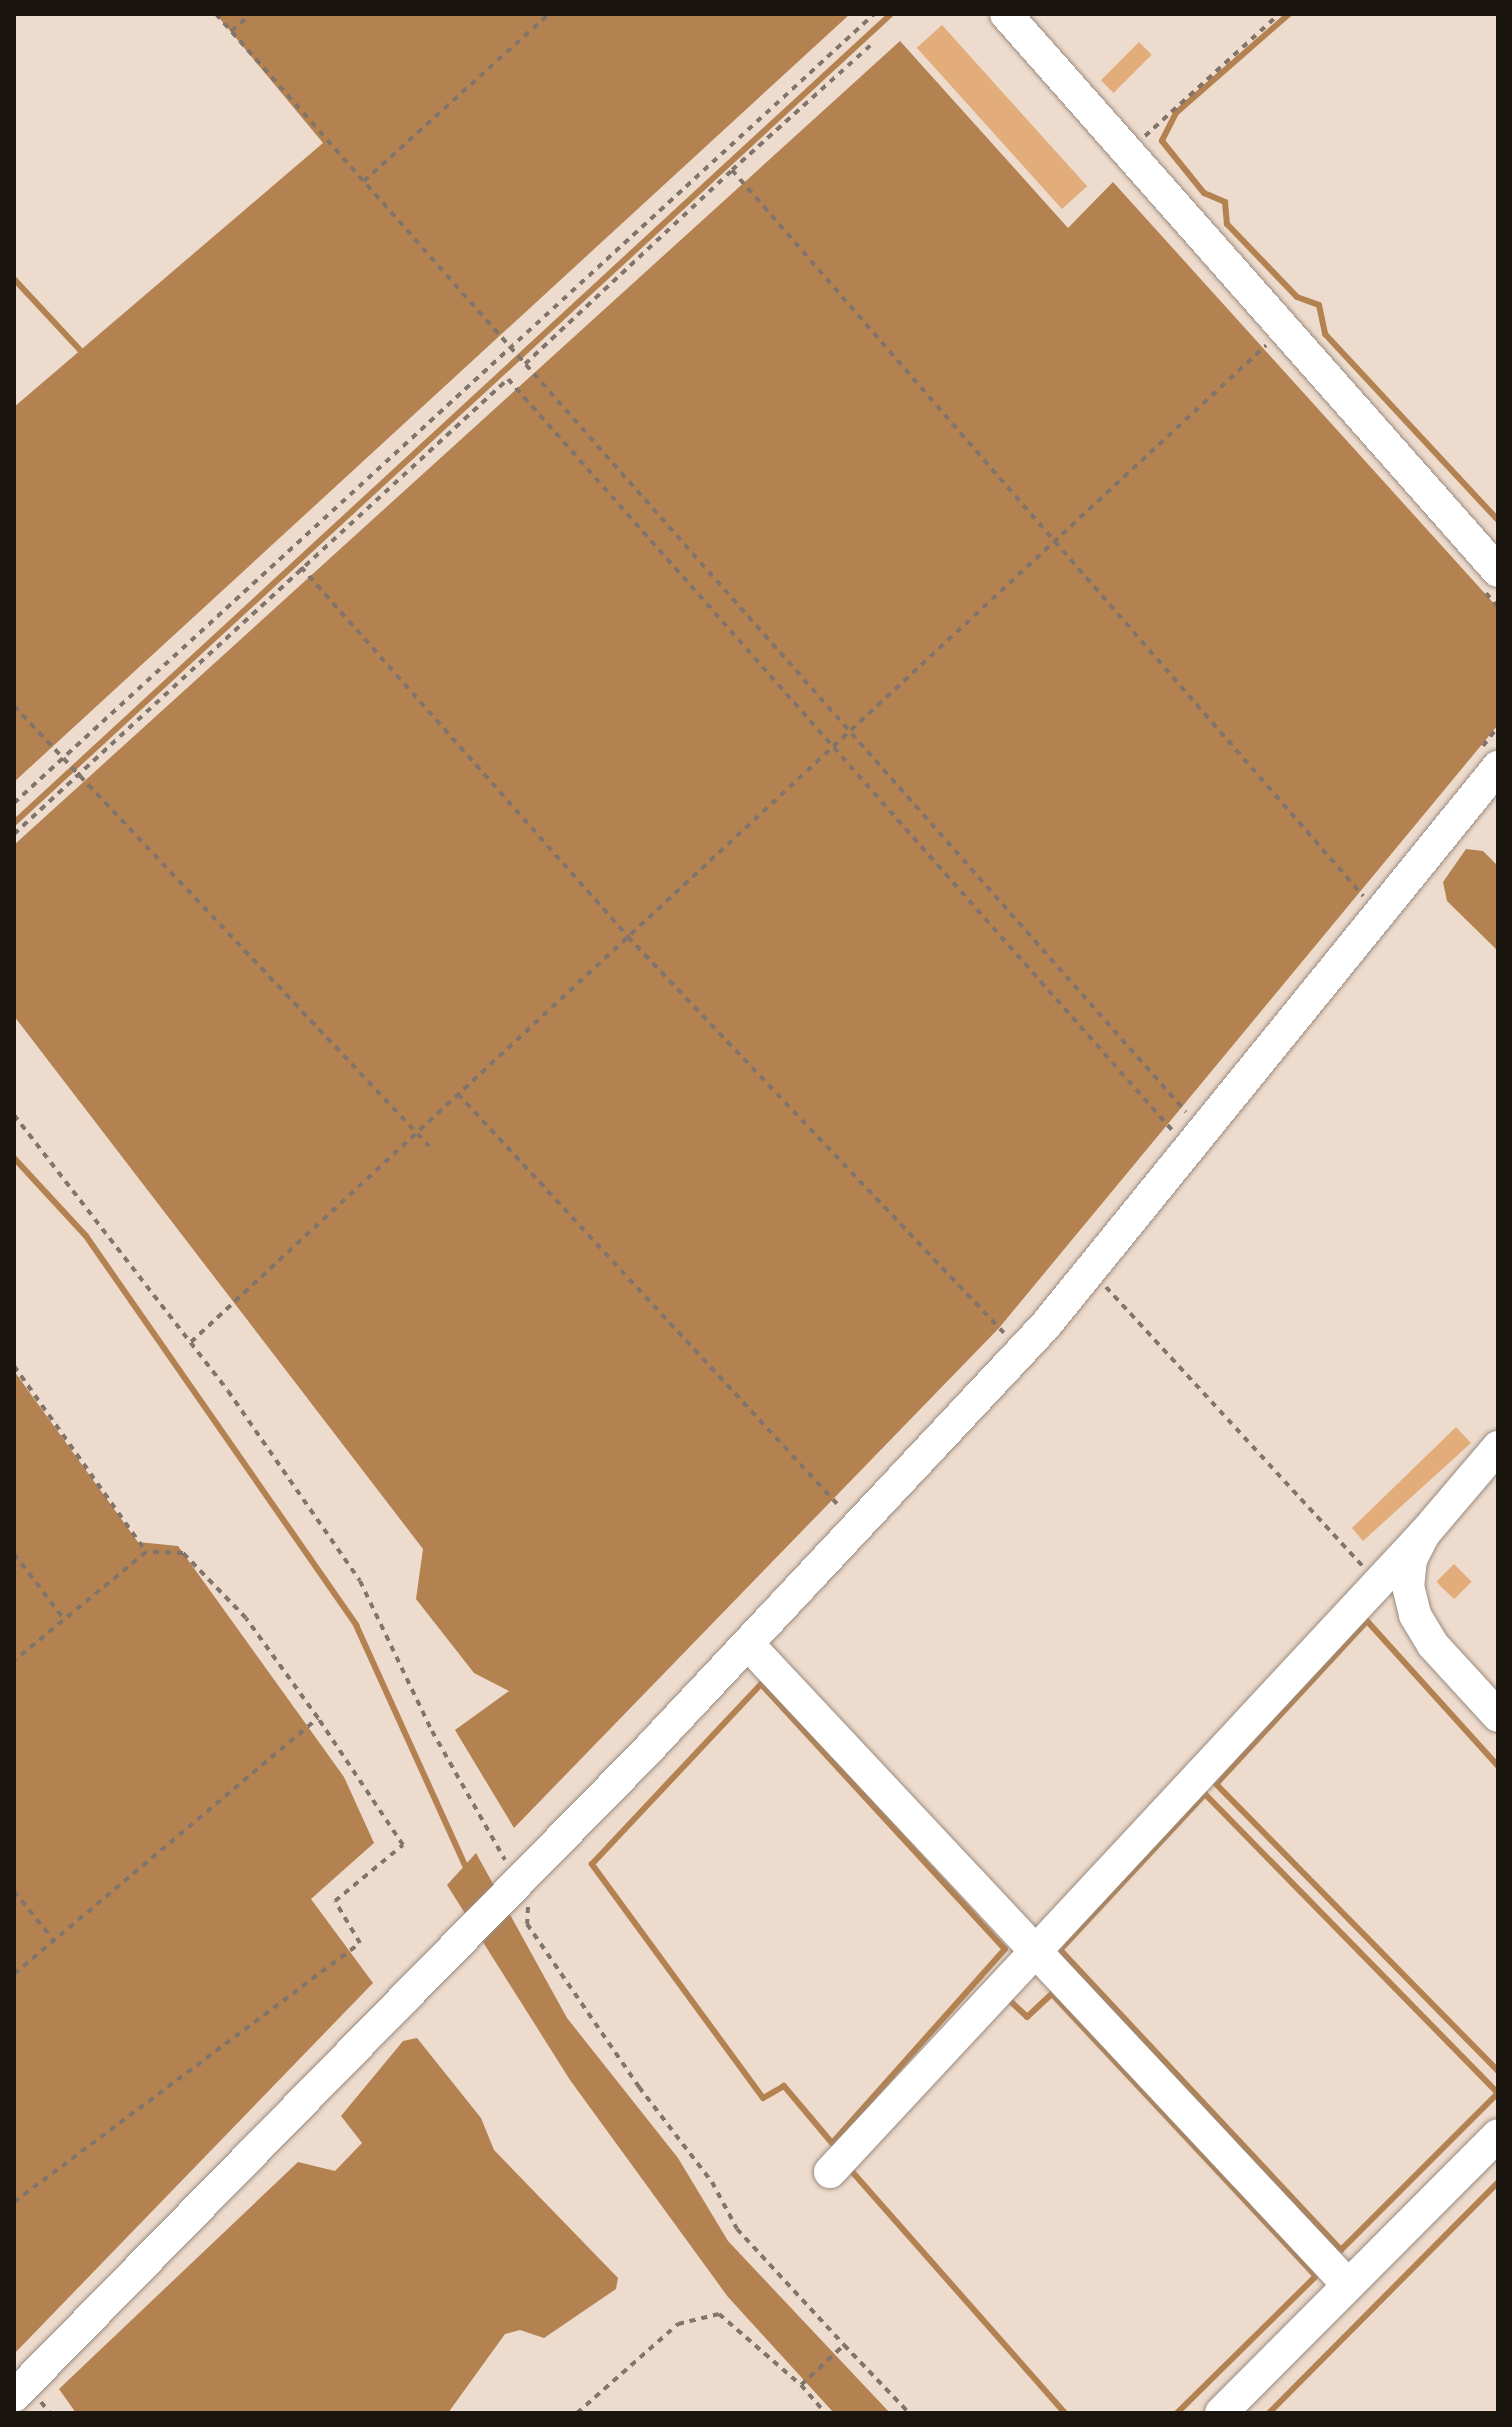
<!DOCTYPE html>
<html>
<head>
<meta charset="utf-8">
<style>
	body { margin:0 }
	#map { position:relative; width:1512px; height:2427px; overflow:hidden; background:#eddcce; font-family:"Exo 2",sans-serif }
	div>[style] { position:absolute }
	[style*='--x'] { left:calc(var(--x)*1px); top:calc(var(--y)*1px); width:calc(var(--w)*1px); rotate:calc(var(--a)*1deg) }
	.water>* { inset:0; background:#b48150 }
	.stream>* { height:6px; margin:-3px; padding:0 3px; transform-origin:3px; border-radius:3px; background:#b48150 }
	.building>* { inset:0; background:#e3ad7b; transform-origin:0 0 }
	.path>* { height:4px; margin-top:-2px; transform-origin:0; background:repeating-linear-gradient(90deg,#80746b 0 6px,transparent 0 12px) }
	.roads { filter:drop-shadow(0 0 2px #9b8b7e) drop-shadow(0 0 2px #9b8b7e) }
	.secondary>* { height:32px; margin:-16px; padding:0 16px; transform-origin:16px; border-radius:16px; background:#fff }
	span { translate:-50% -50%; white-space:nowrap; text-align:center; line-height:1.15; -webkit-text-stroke:8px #fff; paint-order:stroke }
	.frame { position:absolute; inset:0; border:16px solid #1a140f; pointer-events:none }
</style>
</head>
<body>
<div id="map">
	<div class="water">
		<i style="clip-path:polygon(216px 14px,850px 14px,14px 782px,14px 407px,323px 143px)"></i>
		<i style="clip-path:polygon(900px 41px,1068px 228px,1113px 182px,1498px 608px,1498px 725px,999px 1328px,514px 1828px,455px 1730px,509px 1691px,474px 1673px,416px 1599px,423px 1549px,14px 1016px,14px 845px)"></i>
		<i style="clip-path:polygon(1466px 849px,1483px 851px,1498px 866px,1498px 951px,1447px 901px,1443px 882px)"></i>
		<i style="clip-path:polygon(14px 1371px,138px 1542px,178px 1546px,344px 1777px,374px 1843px,311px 1899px,373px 1983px,14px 2354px)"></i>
		<i style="clip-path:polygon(476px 1853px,567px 2018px,678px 2158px,728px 2241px,890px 2413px,834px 2413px,728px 2297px,570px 2080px,447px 1885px)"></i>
		<i style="clip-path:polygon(417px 2038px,481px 2118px,494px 2150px,618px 2278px,616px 2289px,544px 2338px,520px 2330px,505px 2334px,448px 2413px,76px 2413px,59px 2389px,298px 2162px,335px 2171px,362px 2143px,341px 2116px,403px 2041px)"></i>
	</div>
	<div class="stream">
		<i style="--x:1289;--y:14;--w:150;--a:138.8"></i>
		<i style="--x:1176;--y:113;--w:31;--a:117"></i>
		<i style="--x:1162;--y:141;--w:67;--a:51.1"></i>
		<i style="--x:1204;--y:193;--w:23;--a:23"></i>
		<i style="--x:1225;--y:202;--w:22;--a:85"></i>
		<i style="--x:1227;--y:224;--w:101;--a:46.2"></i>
		<i style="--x:1297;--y:297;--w:23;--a:20"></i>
		<i style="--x:1319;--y:305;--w:30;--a:78"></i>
		<i style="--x:1325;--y:334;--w:254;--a:47.1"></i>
		<i style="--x:14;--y:279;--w:97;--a:47.1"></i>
		<i style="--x:14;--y:823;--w:1193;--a:-42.69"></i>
		<i style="--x:14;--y:1158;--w:106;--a:47.3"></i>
		<i style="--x:86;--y:1236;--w:474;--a:55.2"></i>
		<i style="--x:356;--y:1625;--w:269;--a:65.6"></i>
		<i style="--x:761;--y:1684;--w:360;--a:47.4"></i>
		<i style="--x:1005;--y:1949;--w:260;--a:131.7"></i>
		<i style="--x:832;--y:2143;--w:75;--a:-130.1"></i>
		<i style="--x:784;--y:2086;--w:24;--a:150"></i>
		<i style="--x:763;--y:2098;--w:290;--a:-126.2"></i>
		<i style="--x:592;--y:1864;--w:247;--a:-46.8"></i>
		<i style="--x:1498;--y:1766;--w:195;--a:-132.1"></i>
		<i style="--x:1367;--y:1621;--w:222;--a:132.8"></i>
		<i style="--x:1216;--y:1784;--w:402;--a:45.5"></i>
		<i style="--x:1205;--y:1794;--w:419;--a:45.6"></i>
		<i style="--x:1498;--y:2093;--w:222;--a:135"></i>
		<i style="--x:1341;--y:2250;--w:411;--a:-133.1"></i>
		<i style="--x:1060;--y:1950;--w:213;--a:-47.1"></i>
		<i style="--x:1008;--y:1999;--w:26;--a:43"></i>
		<i style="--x:1027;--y:2017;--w:34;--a:-43"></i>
		<i style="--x:1052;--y:1994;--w:386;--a:46.9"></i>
		<i style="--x:1316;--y:2276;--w:195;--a:135.4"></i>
		<i style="--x:848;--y:2167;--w:328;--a:48.6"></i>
		<i style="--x:1269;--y:2413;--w:325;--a:-45.2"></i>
	</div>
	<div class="building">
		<i style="left:942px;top:25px;width:217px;height:34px;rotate:48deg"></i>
		<i style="left:1139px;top:42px;width:18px;height:54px;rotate:45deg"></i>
		<i style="clip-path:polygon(1456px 1427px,1471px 1443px,1363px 1541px,1352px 1528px)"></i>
		<i style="left:1454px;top:1564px;width:25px;height:25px;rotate:45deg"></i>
	</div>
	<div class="path">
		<i style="--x:216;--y:14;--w:1465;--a:48.54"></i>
		<i style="--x:231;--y:31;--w:26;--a:-40"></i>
		<i style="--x:1145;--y:136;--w:181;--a:-42.3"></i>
		<i style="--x:732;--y:170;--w:190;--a:-42"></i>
		<i style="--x:364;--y:181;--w:249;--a:-42.1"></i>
		<i style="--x:525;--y:364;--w:284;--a:-43.1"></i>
		<i style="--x:732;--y:170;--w:962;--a:49"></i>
		<i style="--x:301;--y:567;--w:494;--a:48.5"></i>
		<i style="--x:628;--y:937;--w:547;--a:46.48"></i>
		<i style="--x:1486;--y:593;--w:18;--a:49"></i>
		<i style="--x:14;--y:706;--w:605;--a:46.67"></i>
		<i style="--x:1483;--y:746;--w:24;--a:-52"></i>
		<i style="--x:14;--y:803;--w:1167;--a:-42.53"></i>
		<i style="--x:14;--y:834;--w:672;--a:-42.65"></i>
		<i style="--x:508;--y:379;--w:1002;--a:48.52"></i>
		<i style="--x:458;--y:1094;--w:563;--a:47.23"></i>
		<i style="--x:14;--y:1115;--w:349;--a:52.2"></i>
		<i style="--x:228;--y:1391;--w:231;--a:55.2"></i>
		<i style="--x:360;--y:1581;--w:166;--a:64.4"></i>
		<i style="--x:432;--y:1731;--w:148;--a:60.5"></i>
		<i style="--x:1106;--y:1287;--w:379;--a:47.4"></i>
		<i style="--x:191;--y:1342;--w:1466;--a:-42.84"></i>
		<i style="--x:14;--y:1366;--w:228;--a:54.6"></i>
		<i style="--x:146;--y:1552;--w:171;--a:140.5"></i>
		<i style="--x:14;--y:1554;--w:82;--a:52.4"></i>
		<i style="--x:14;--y:1891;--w:64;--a:51.3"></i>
		<i style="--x:528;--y:1907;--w:17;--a:93"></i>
		<i style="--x:527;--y:1924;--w:198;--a:55.5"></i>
		<i style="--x:639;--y:2087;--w:120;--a:52.5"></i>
		<i style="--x:712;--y:2182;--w:53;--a:62"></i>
		<i style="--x:737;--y:2229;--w:158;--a:47.3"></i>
		<i style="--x:14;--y:1974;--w:397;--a:-40.1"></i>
		<i style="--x:318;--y:1718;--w:123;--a:-125.8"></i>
		<i style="--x:246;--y:1618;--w:91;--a:-134.1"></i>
		<i style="--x:183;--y:1553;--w:37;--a:-178"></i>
		<i style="--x:14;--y:2202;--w:432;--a:-36.8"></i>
		<i style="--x:360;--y:1943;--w:49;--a:-120.8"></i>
		<i style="--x:335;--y:1901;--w:88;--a:-39.5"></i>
		<i style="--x:403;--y:1845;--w:153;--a:-123.8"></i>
		<i style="--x:801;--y:2385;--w:59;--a:-42.9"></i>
		<i style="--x:844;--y:2345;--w:94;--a:46.3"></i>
		<i style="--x:41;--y:2402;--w:14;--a:51"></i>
		<i style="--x:577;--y:2413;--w:135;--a:-41.4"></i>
		<i style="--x:678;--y:2324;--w:42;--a:-13.7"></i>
		<i style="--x:719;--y:2314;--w:108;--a:40.9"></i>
		<i style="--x:801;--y:2385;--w:37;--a:49"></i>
	</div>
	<div class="roads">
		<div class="secondary">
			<i style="--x:1006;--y:14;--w:743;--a:48.55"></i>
			<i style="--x:1498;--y:1447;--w:114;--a:130.4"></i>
			<i style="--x:1424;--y:1534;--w:28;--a:117"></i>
			<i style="--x:1411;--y:1559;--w:27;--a:96"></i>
			<i style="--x:1408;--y:1586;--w:30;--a:76"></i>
			<i style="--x:1415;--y:1615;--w:35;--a:59"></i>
			<i style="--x:1433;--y:1645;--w:96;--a:47.5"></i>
			<i style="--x:748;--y:1644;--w:878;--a:46.89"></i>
			<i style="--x:830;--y:2172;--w:872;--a:-47.05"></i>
			<i style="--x:14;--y:2396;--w:899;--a:-45.54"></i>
			<i style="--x:644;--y:1754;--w:587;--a:-46.87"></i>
			<i style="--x:1045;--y:1326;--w:720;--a:-50.98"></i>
			<i style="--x:1221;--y:2413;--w:392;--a:-45.1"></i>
		</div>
	</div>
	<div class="frame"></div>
</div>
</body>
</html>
